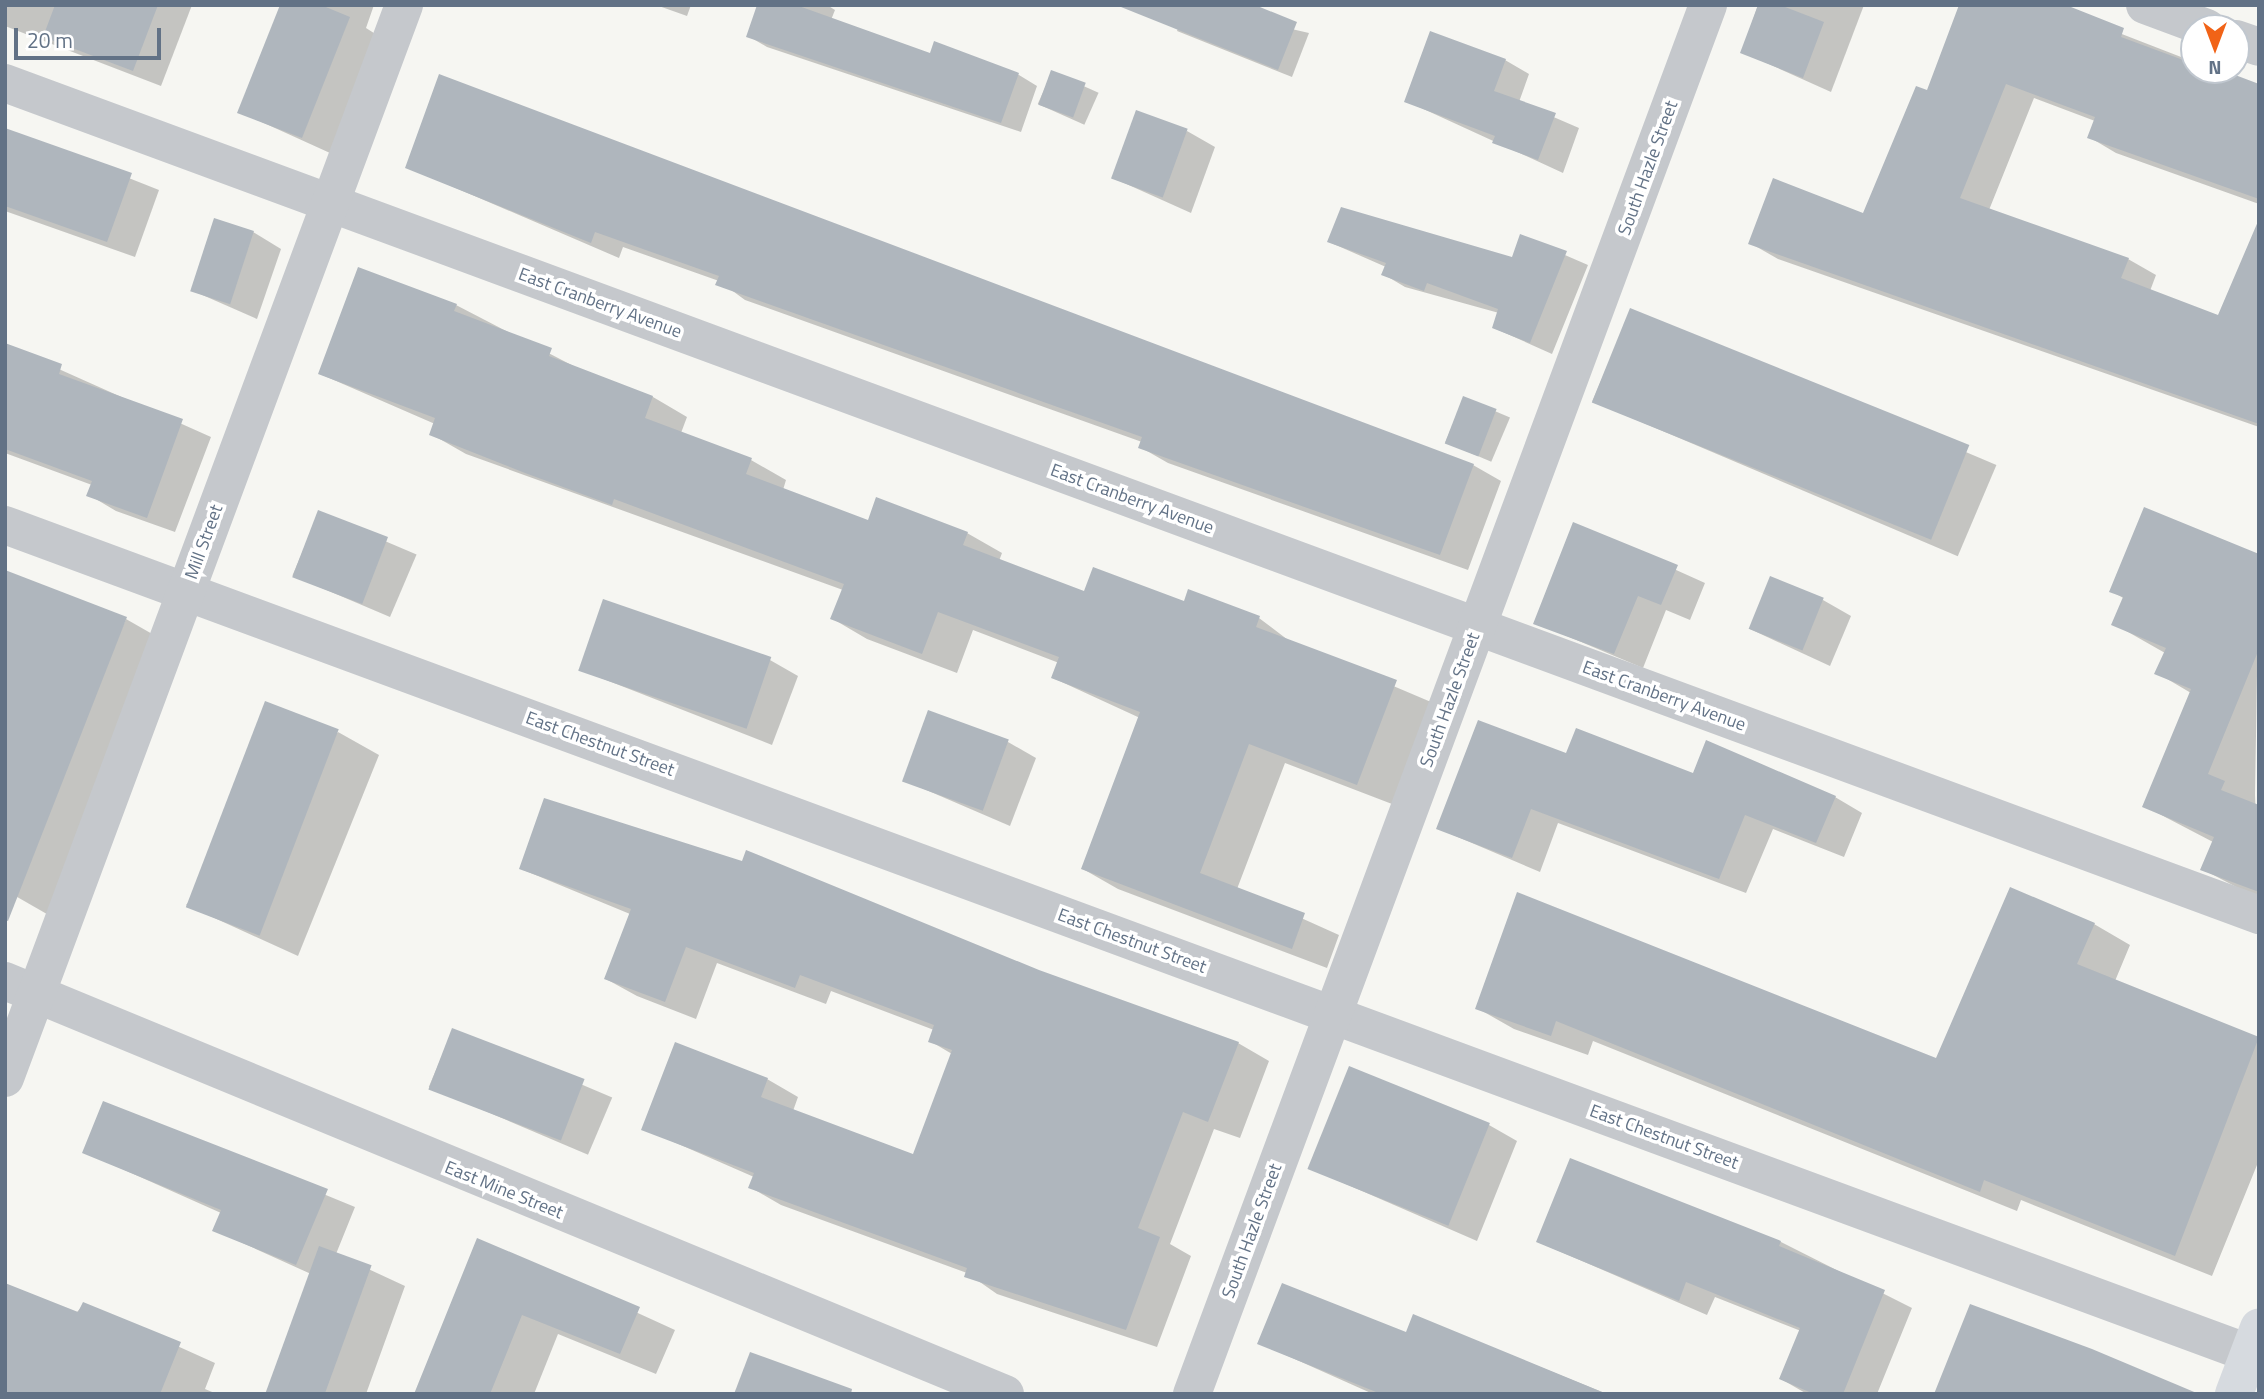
<!DOCTYPE html>
<html>
<head>
<meta charset="utf-8">
<style>
	body { margin:0 }
	#map { position:relative; width:2264px; height:1399px; overflow:hidden; background:#f6f6f2; font-family:"Titillium Web",sans-serif }
	div>[style] { position:absolute }
	[style*='--x'] { left:calc(var(--x)*1px); top:calc(var(--y)*1px); width:calc(var(--w)*1px); rotate:calc(var(--a)*1deg) }
	.shadow>* { inset:0; background:#0003; transform-origin:0 0 }
	.building>* { inset:0; background:#afb6bd; transform-origin:0 0 }
	.street>* { height:38px; margin:-19px; padding:0 19px; transform-origin:19px; border-radius:19px; background:#c5c8cc }
	.secondary>* { height:38px; margin:-19px; padding:0 19px; transform-origin:19px; border-radius:19px; background:#d6dadf }
	span { translate:-50% -50%; white-space:nowrap; text-align:center; line-height:1.15; -webkit-text-stroke:7px #fff; paint-order:stroke }
	.street-label { font-size:18px; color:#627286 }
	.frame { position:absolute; inset:0; border:7px solid #627286; pointer-events:none }
	.north { position:absolute; left:2180px; top:14px; width:70px; height:70px; box-sizing:border-box; background:#fff; border:2px solid #c0c7cf; border-radius:50%; rotate:180deg; font-size:19px; font-weight:700; line-height:28px; text-align:center; color:#627286 }
	.north::after { content:''; display:block; margin:auto; width:24px; height:32px; background:#f16317; clip-path:polygon(50% 0,100% 100%,50% 72%,0 100%) }
	.scale { position:absolute; left:14px; top:28px; width:147px; height:32px; box-sizing:border-box; border:4px solid #627286; border-top:0; padding-left:9px; font-size:21px; line-height:24px; white-space:nowrap; color:#627286; -webkit-text-stroke:5px #fff; paint-order:stroke }
</style>
</head>
<body>
<div id="map">
	<div class="shadow">
		<i style="clip-path:polygon(5px 5px,192px 5px,161px 86px,5px 26px)"></i>
		<i style="clip-path:polygon(282px 5px,374px 5px,366px 28px,377px 35px,330px 153px,240px 112px)"></i>
		<i style="clip-path:polygon(656px 5px,691px 5px,687px 16px)"></i>
		<i style="clip-path:polygon(759px 5px,827px 5px,835px 10px,831px 20px,931px 55px,935px 43px,1019px 75px,1037px 86px,1021px 132px,767px 47px,748px 36px)"></i>
		<i style="clip-path:polygon(1186px 5px,1309px 33px,1292px 77px,1177px 31px)"></i>
		<i style="clip-path:polygon(1758px 5px,1864px 5px,1831px 92px,1742px 52px)"></i>
		<i style="clip-path:polygon(2047px 5px,2194px 62px,2194px 70px,2216px 70px,2259px 86px,2259px 204px,2116px 153px,2089px 137px,2095px 121px,2034px 98px,1989px 210px,2128px 259px,2156px 275px,2150px 291px,2219px 318px,2259px 293px,2259px 427px,1778px 259px,1750px 243px,1864px 215px,1928px 92px)"></i>
		<i style="clip-path:polygon(1505px 60px,1529px 74px,1519px 102px,1579px 128px,1563px 173px,1406px 101px)"></i>
		<i style="left:1052px;top:72px;width:51px;height:35px;rotate:24deg"></i>
		<i style="clip-path:polygon(5px 129px,159px 190px,135px 257px,5px 211px)"></i>
		<i style="clip-path:polygon(1187px 131px,1215px 147px,1191px 213px,1113px 178px)"></i>
		<i style="clip-path:polygon(407px 167px,1473px 465px,1501px 481px,1468px 570px,1168px 463px,1140px 447px,1142px 442px,745px 300px,719px 281px,623px 247px,619px 258px)"></i>
		<i style="clip-path:polygon(253px 232px,281px 249px,257px 319px,191px 290px)"></i>
		<i style="clip-path:polygon(1521px 236px,1588px 265px,1552px 354px,1494px 328px,1499px 313px,1405px 287px,1383px 274px,1386px 267px,1329px 242px,1513px 259px)"></i>
		<i style="clip-path:polygon(456px 305px,585px 372px,653px 397px,687px 417px,681px 433px,751px 460px,786px 480px,783px 490px,869px 522px,967px 533px,1002px 553px,999px 561px,1085px 593px,1259px 618px,1292px 643px,1431px 702px,1392px 804px,1285px 763px,1237px 889px,1339px 935px,1327px 968px,1118px 889px,1083px 869px,1140px 718px,1053px 678px,1059px 663px,973px 630px,957px 673px,867px 639px,833px 619px,843px 590px,466px 454px,431px 434px,435px 424px,320px 374px)"></i>
		<i style="left:1631px;top:310px;width:397px;height:99px;rotate:23deg"></i>
		<i style="clip-path:polygon(5px 345px,211px 437px,175px 532px,116px 511px,89px 495px,92px 485px,5px 453px)"></i>
		<i style="left:1464px;top:398px;width:50px;height:48px;rotate:23deg"></i>
		<i style="left:319px;top:513px;width:106px;height:68px;rotate:23deg"></i>
		<i style="clip-path:polygon(1574px 524px,1705px 583px,1690px 620px,1666px 610px,1643px 668px,1536px 623px)"></i>
		<i style="clip-path:polygon(2259px 556px,2255px 795px,2259px 899px,2202px 869px,2213px 842px,2144px 806px,2191px 693px,2157px 673px,2165px 653px,2114px 624px,2125px 599px,2111px 591px)"></i>
		<i style="clip-path:polygon(1823px 600px,1851px 616px,1830px 666px,1750px 629px)"></i>
		<i style="clip-path:polygon(126px 619px,175px 647px,66px 925px,5px 890px)"></i>
		<i style="clip-path:polygon(770px 660px,798px 676px,772px 745px,578px 669px)"></i>
		<i style="clip-path:polygon(338px 732px,379px 755px,298px 956px,186px 905px)"></i>
		<i style="clip-path:polygon(1008px 742px,1036px 758px,1010px 826px,903px 780px)"></i>
		<i style="clip-path:polygon(1567px 755px,1835px 797px,1862px 813px,1844px 857px,1773px 829px,1746px 893px,1558px 823px,1540px 872px,1439px 829px)"></i>
		<i style="clip-path:polygon(521px 869px,1038px 972px,1238px 1043px,1269px 1061px,1240px 1138px,1214px 1129px,1170px 1244px,1191px 1256px,1157px 1347px,997px 1294px,967px 1273px,781px 1205px,750px 1187px,754px 1177px,644px 1129px,767px 1079px,798px 1097px,793px 1111px,914px 1156px,952px 1054px,930px 1041px,934px 1030px,831px 991px,826px 1004px,717px 963px,696px 1019px,637px 996px,606px 979px,630px 914px)"></i>
		<i style="clip-path:polygon(2094px 924px,2130px 945px,2115px 981px,2259px 1039px,2259px 1160px,2212px 1276px,2021px 1200px,2017px 1211px,1593px 1041px,1588px 1055px,1514px 1029px,1477px 1008px,1937px 1061px)"></i>
		<i style="left:453px;top:1030px;width:173px;height:62px;rotate:23deg"></i>
		<i style="clip-path:polygon(104px 1104px,355px 1207px,336px 1254px,405px 1286px,366px 1394px,266px 1394px,311px 1274px,214px 1230px,221px 1213px,84px 1152px)"></i>
		<i style="clip-path:polygon(1489px 1125px,1517px 1141px,1477px 1241px,1309px 1168px)"></i>
		<i style="clip-path:polygon(1571px 1160px,1781px 1242px,1912px 1308px,1877px 1394px,1807px 1394px,1781px 1379px,1801px 1331px,1715px 1297px,1707px 1315px,1538px 1242px)"></i>
		<i style="clip-path:polygon(478px 1240px,675px 1330px,656px 1374px,558px 1334px,534px 1394px,431px 1394px)"></i>
		<i style="clip-path:polygon(84px 1304px,215px 1363px,205px 1389px,217px 1394px,5px 1394px)"></i>
		<i style="clip-path:polygon(1414px 1316px,1607px 1394px,1373px 1394px,1259px 1343px,1407px 1335px)"></i>
	</div>
	<div class="building">
		<i style="clip-path:polygon(55px 5px,158px 5px,133px 71px,43px 37px)"></i>
		<i style="clip-path:polygon(280px 5px,321px 5px,350px 17px,302px 138px,237px 113px)"></i>
		<i style="clip-path:polygon(757px 5px,796px 5px,930px 53px,934px 41px,1019px 73px,1001px 123px,746px 37px)"></i>
		<i style="clip-path:polygon(1116px 5px,1255px 5px,1297px 22px,1278px 70px)"></i>
		<i style="clip-path:polygon(1758px 5px,1780px 5px,1824px 22px,1803px 78px,1740px 53px)"></i>
		<i style="clip-path:polygon(1959px 5px,2066px 5px,2124px 28px,2121px 37px,2194px 64px,2194px 70px,2222px 70px,2259px 84px,2259px 199px,2087px 138px,2095px 117px,2006px 84px,1960px 198px,2129px 258px,2121px 278px,2218px 315px,2259px 219px,2259px 424px,1748px 244px,1773px 178px,1863px 213px,1916px 86px,1927px 90px)"></i>
		<i style="clip-path:polygon(1430px 31px,1506px 59px,1494px 91px,1556px 113px,1538px 160px,1492px 143px,1495px 136px,1404px 102px)"></i>
		<i style="left:1051px;top:70px;width:37px;height:37px;rotate:20deg"></i>
		<i style="clip-path:polygon(439px 74px,1474px 464px,1440px 555px,1138px 448px,1142px 437px,715px 285px,719px 276px,595px 232px,591px 243px,405px 168px)"></i>
		<i style="left:1136px;top:110px;width:55px;height:73px;rotate:20deg"></i>
		<i style="clip-path:polygon(5px 128px,132px 173px,107px 242px,5px 206px)"></i>
		<i style="clip-path:polygon(1341px 207px,1512px 257px,1520px 234px,1567px 251px,1530px 343px,1492px 328px,1498px 309px,1427px 283px,1424px 291px,1381px 275px,1386px 263px,1327px 242px)"></i>
		<i style="left:214px;top:218px;width:42px;height:77px;rotate:18deg"></i>
		<i style="clip-path:polygon(358px 267px,457px 304px,454px 311px,552px 348px,549px 356px,653px 396px,645px 418px,752px 458px,746px 474px,868px 520px,876px 497px,968px 532px,963px 545px,1084px 591px,1093px 567px,1184px 601px,1188px 589px,1260px 616px,1256px 627px,1397px 680px,1357px 785px,1249px 744px,1200px 873px,1305px 913px,1292px 949px,1081px 869px,1140px 712px,1051px 678px,1059px 657px,938px 612px,922px 654px,830px 619px,844px 584px,614px 499px,612px 505px,525px 473px,429px 435px,435px 418px,318px 374px)"></i>
		<i style="left:1630px;top:308px;width:366px;height:102px;rotate:22deg"></i>
		<i style="clip-path:polygon(5px 343px,62px 364px,59px 374px,183px 419px,147px 518px,86px 496px,92px 481px,5px 449px)"></i>
		<i style="left:1463px;top:396px;width:36px;height:51px;rotate:21deg"></i>
		<i style="clip-path:polygon(2144px 507px,2259px 554px,2259px 649px,2208px 774px,2225px 781px,2221px 790px,2259px 805px,2259px 892px,2200px 870px,2214px 837px,2142px 807px,2191px 689px,2154px 674px,2166px 648px,2111px 625px,2123px 597px,2109px 592px)"></i>
		<i style="left:318px;top:510px;width:75px;height:72px;rotate:21deg"></i>
		<i style="clip-path:polygon(1573px 522px,1678px 565px,1661px 605px,1638px 596px,1614px 654px,1533px 624px)"></i>
		<i style="clip-path:polygon(5px 570px,127px 617px,8px 921px,5px 920px)"></i>
		<i style="left:1770px;top:576px;width:58px;height:57px;rotate:22deg"></i>
		<i style="left:603px;top:599px;width:178px;height:76px;rotate:19deg"></i>
		<i style="left:265px;top:701px;width:79px;height:221px;rotate:21deg"></i>
		<i style="left:928px;top:710px;width:86px;height:76px;rotate:20deg"></i>
		<i style="clip-path:polygon(1478px 720px,1566px 753px,1576px 728px,1693px 773px,1706px 740px,1836px 796px,1816px 843px,1745px 815px,1719px 879px,1531px 809px,1512px 858px,1436px 829px)"></i>
		<i style="clip-path:polygon(544px 798px,742px 861px,746px 850px,1039px 970px,1239px 1042px,1208px 1122px,1183px 1112px,1138px 1228px,1160px 1237px,1126px 1330px,964px 1277px,967px 1268px,748px 1188px,754px 1173px,641px 1130px,675px 1042px,768px 1078px,761px 1097px,913px 1154px,952px 1050px,928px 1042px,934px 1025px,800px 975px,795px 988px,686px 947px,665px 1002px,604px 979px,631px 909px,519px 869px)"></i>
		<i style="clip-path:polygon(2010px 887px,2095px 923px,2077px 964px,2259px 1037px,2175px 1256px,1984px 1180px,1980px 1192px,1556px 1021px,1551px 1036px,1475px 1009px,1517px 892px,1936px 1058px)"></i>
		<i style="left:452px;top:1028px;width:142px;height:66px;rotate:21deg"></i>
		<i style="left:1349px;top:1066px;width:152px;height:111px;rotate:22deg"></i>
		<i style="clip-path:polygon(103px 1101px,328px 1189px,296px 1265px,212px 1231px,221px 1210px,82px 1153px)"></i>
		<i style="clip-path:polygon(1570px 1158px,1781px 1241px,1779px 1246px,1885px 1290px,1843px 1394px,1814px 1394px,1779px 1379px,1800px 1328px,1686px 1282px,1679px 1301px,1536px 1242px)"></i>
		<i style="clip-path:polygon(477px 1238px,640px 1307px,620px 1354px,522px 1315px,490px 1394px,414px 1394px)"></i>
		<i style="left:319px;top:1246px;width:56px;height:158px;rotate:20deg"></i>
		<i style="clip-path:polygon(5px 1283px,78px 1312px,83px 1302px,181px 1342px,160px 1394px,5px 1394px)"></i>
		<i style="clip-path:polygon(1282px 1283px,1406px 1332px,1413px 1314px,1607px 1394px,1381px 1394px,1257px 1344px)"></i>
		<i style="clip-path:polygon(1970px 1304px,2092px 1349px,2199px 1394px,1934px 1394px)"></i>
		<i style="clip-path:polygon(750px 1352px,852px 1389px,851px 1394px,734px 1394px)"></i>
	</div>
	<div class="street">
		<i style="--x:2145;--y:5;--w:66;--a:20.4"></i>
		<i style="--x:2236;--y:39;--w:24;--a:19"></i>
		<i style="--x:5;--y:83;--w:2403;--a:20.26"></i>
		<i style="--x:5;--y:525;--w:2403;--a:20.26"></i>
		<i style="--x:5;--y:981;--w:1082;--a:22.44"></i>
		<i style="--x:5;--y:1078;--w:1145;--a:-69.6"></i>
		<i style="--x:1192;--y:1394;--w:1482;--a:-69.62"></i>
	</div>
	<div class="secondary">
		<i style="--x:2234;--y:1394;--w:71;--a:-69.3"></i>
	</div>
	<div class="street-label">
		<span style="left:1648px;top:168px;rotate:-70deg">South Hazle Street</span>
		<span style="left:600px;top:303px;rotate:20deg">East Cranberry Avenue</span>
		<span style="left:1132px;top:499px;rotate:20deg">East Cranberry Avenue</span>
		<span style="left:204px;top:542px;rotate:-70deg">Mill Street</span>
		<span style="left:1664px;top:696px;rotate:20deg">East Cranberry Avenue</span>
		<span style="left:1450px;top:700px;rotate:-70deg">South Hazle Street</span>
		<span style="left:600px;top:744px;rotate:20deg">East Chestnut Street</span>
		<span style="left:1132px;top:941px;rotate:20deg">East Chestnut Street</span>
		<span style="left:1664px;top:1137px;rotate:20deg">East Chestnut Street</span>
		<span style="left:504px;top:1190px;rotate:22deg">East Mine Street</span>
		<span style="left:1252px;top:1231px;rotate:-70deg">South Hazle Street</span>
	</div>
	<div class="frame"></div>
	<div class="north">N</div>
	<div class="scale">20 m</div>
</div>
</body>
</html>
